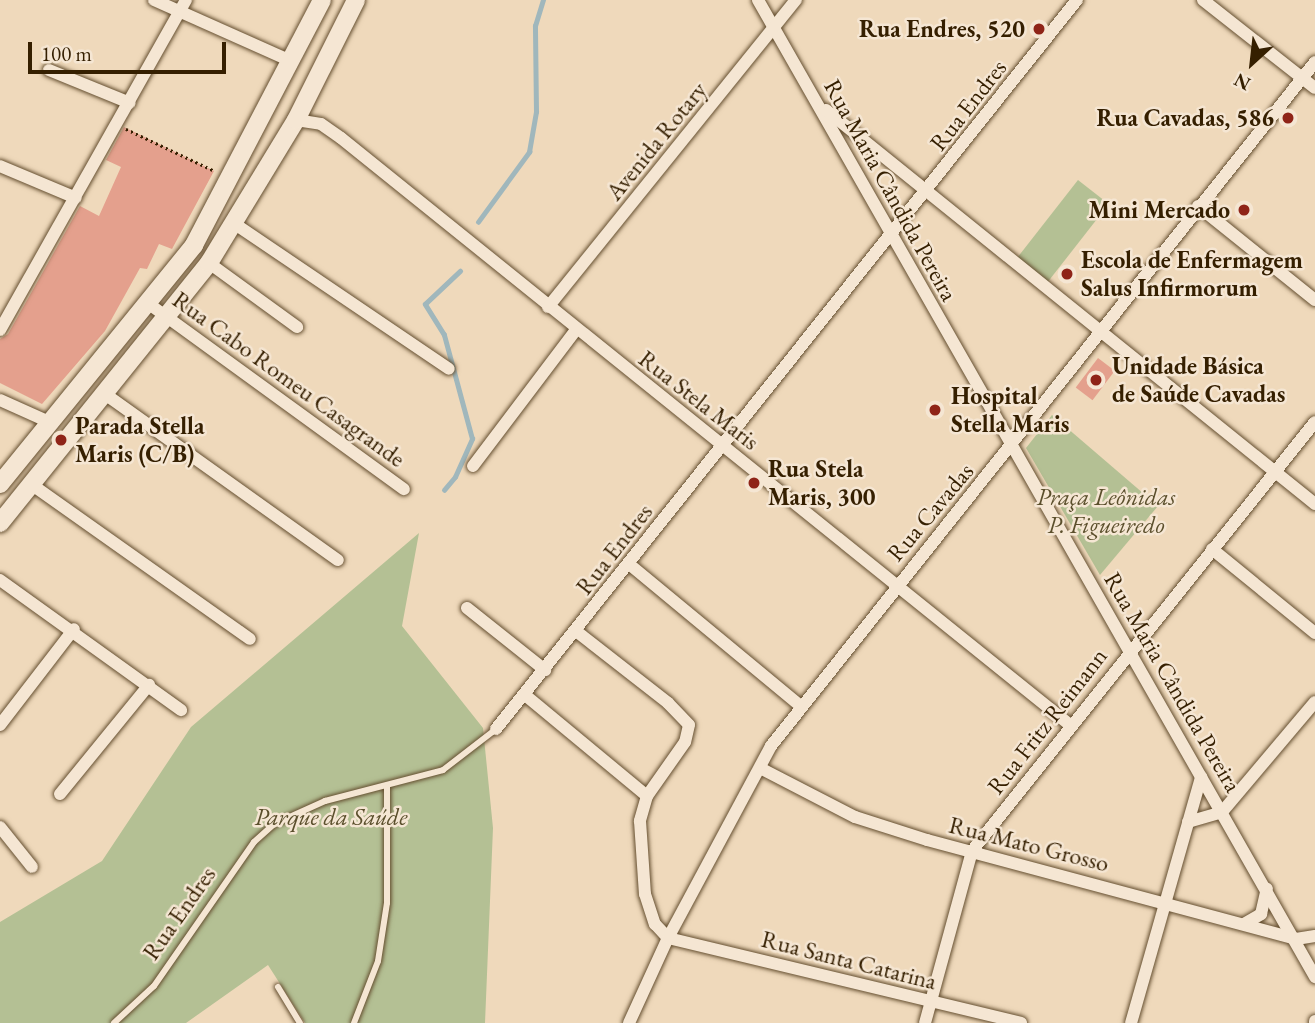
<!DOCTYPE html>
<html>
<head>
<meta charset="utf-8">
<style>
	body { margin:0 }
	#map { position:relative; width:1315px; height:1023px; overflow:hidden; background:#efd9bb; font-family:"EB Garamond",serif }
	div>[style] { position:absolute }
	[style*='--x'] { left:calc(var(--x)*1px); top:calc(var(--y)*1px); width:calc(var(--w)*1px); rotate:calc(var(--a)*1deg) }
	.green>* { inset:0; background:#b4c094; transform-origin:0 0 }
	.stream>* { height:4.5px; margin:-2.25px; padding:0 2.25px; transform-origin:2.25px; border-radius:2.25px; background:#a0b7bc }
	.building>* { inset:0; background:#e4a08d; transform-origin:0 0 }
	.path>* { height:2.5px; margin-top:-1.25px; transform-origin:0; background:repeating-linear-gradient(90deg,#351f00 0 2px,transparent 0 5.5px) }
	.roads { filter:drop-shadow(0 0 2px #644e2f) drop-shadow(0 0 2px #644e2f) }
	.service>* { height:6px; margin:-3px; padding:0 3px; transform-origin:3px; border-radius:3px; background:#f5e6d3 }
	.minor>* { height:12px; margin:-6px; padding:0 6px; transform-origin:6px; border-radius:6px; background:#f5e6d3 }
	.secondary>* { height:18px; margin:-9px; padding:0 9px; transform-origin:9px; border-radius:9px; background:#f5e6d3 }
	.dots>* { width:19px; height:19px; translate:-50% -50%; box-sizing:border-box; border:4px solid #f5e6d3; border-radius:50% }
	span { translate:-50% -50%; white-space:nowrap; text-align:center; line-height:1.15; -webkit-text-stroke:5px #f5e6d3; paint-order:stroke }
	.poi-label { font-size:24px; color:#351f00; font-weight:700 }
	.right { translate:-100% -50%; text-align:right }
	.left { translate:0 -50%; text-align:left }
	.street-label { font-size:24px; color:#351f00 }
	.park-label { font-size:24px; color:#5b4f2c; font-style:italic }
	.north { position:absolute; left:1217px; top:28px; width:70px; height:70px; -webkit-text-stroke:5px #f5e6d3; paint-order:stroke; rotate:207deg; font-size:19px; font-weight:700; line-height:28px; text-align:center; color:#351f00 }
	.north::after { content:''; display:block; margin:auto; width:24px; height:32px; background:#351f00; clip-path:polygon(50% 0,100% 100%,50% 72%,0 100%) }
	.scale { position:absolute; left:28px; top:42px; width:198px; height:32px; box-sizing:border-box; border:4px solid #351f00; border-top:0; padding-left:9px; font-size:21px; line-height:24px; white-space:nowrap; color:#351f00; -webkit-text-stroke:5px #f5e6d3; paint-order:stroke }
</style>
</head>
<body>
<div id="map">
	<div class="green">
		<i style="left:1078px;top:180px;width:39px;height:101px;rotate:38deg"></i>
		<i style="clip-path:polygon(1052px 415px,1158px 506px,1100px 575px,1026px 448px)"></i>
		<i style="clip-path:polygon(419px 533px,402px 626px,483px 728px,493px 828px,485px 1023px,305px 1023px,268px 965px,186px 1023px,0 1023px,0 922px,102px 861px,191px 727px)"></i>
	</div>
	<div class="stream">
		<i style="--x:478;--y:222;--w:87;--a:-53.9"></i>
		<i style="--x:529;--y:152;--w:41;--a:-80.1"></i>
		<i style="--x:536;--y:112;--w:86;--a:-90.7"></i>
		<i style="--x:535;--y:26;--w:27;--a:-73"></i>
		<i style="--x:444;--y:490;--w:17;--a:-50"></i>
		<i style="--x:455;--y:477;--w:42;--a:-65.9"></i>
		<i style="--x:472;--y:439;--w:108;--a:-105.1"></i>
		<i style="--x:444;--y:335;--w:36;--a:-122"></i>
		<i style="--x:425;--y:304;--w:48;--a:-43.3"></i>
	</div>
	<div class="building">
		<i style="clip-path:polygon(124px 127px,214px 171px,172px 249px,159px 244px,147px 269px,140px 268px,105px 331px,42px 404px,0 383px,0 339px,8px 334px,80px 206px,99px 216px,121px 167px,106px 160px)"></i>
		<i style="left:1098px;top:358px;width:21px;height:37px;rotate:37deg"></i>
	</div>
	<div class="path">
		<i style="--x:126;--y:129;--w:98;--a:25.3"></i>
	</div>
	<div class="roads">
		<div class="service">
			<i style="--x:278;--y:987;--w:42;--a:58.6"></i>
			<i style="--x:114;--y:1023;--w:54;--a:-42.8"></i>
			<i style="--x:154;--y:986;--w:175;--a:-55.2"></i>
			<i style="--x:254;--y:842;--w:27;--a:-42"></i>
			<i style="--x:274;--y:824;--w:56;--a:-24.3"></i>
			<i style="--x:325;--y:801;--w:122;--a:-14.7"></i>
			<i style="--x:443;--y:770;--w:67;--a:-37.7"></i>
			<i style="--x:354;--y:1023;--w:66;--a:-68.8"></i>
			<i style="--x:378;--y:961;--w:59;--a:-81.2"></i>
			<i style="--x:387;--y:903;--w:116;--a:-90"></i>
		</div>
		<div class="minor">
			<i style="--x:154;--y:0;--w:150;--a:24"></i>
			<i style="--x:758;--y:0;--w:1125;--a:60.31"></i>
			<i style="--x:1203;--y:0;--w:142;--a:38.2"></i>
			<i style="--x:49;--y:70;--w:87;--a:22.2"></i>
			<i style="--x:826;--y:110;--w:628;--a:38.86"></i>
			<i style="--x:296;--y:120;--w:25;--a:9"></i>
			<i style="--x:321;--y:124;--w:24;--a:35"></i>
			<i style="--x:341;--y:138;--w:936;--a:38.84"></i>
			<i style="--x:0;--y:166;--w:82;--a:22.8"></i>
			<i style="--x:1198;--y:206;--w:150;--a:38.8"></i>
			<i style="--x:235;--y:224;--w:258;--a:34.1"></i>
			<i style="--x:209;--y:263;--w:109;--a:36"></i>
			<i style="--x:149;--y:304;--w:315;--a:36"></i>
			<i style="--x:548;--y:307;--w:395;--a:-51.1"></i>
			<i style="--x:0;--y:330;--w:379;--a:-60.6"></i>
			<i style="--x:105;--y:394;--w:286;--a:35.5"></i>
			<i style="--x:0;--y:400;--w:54;--a:24.2"></i>
			<i style="--x:473;--y:466;--w:171;--a:-52.9"></i>
			<i style="--x:31;--y:484;--w:268;--a:35.3"></i>
			<i style="--x:1212;--y:549;--w:133;--a:39.2"></i>
			<i style="--x:629;--y:564;--w:224;--a:39.6"></i>
			<i style="--x:0;--y:580;--w:223;--a:35.7"></i>
			<i style="--x:467;--y:608;--w:100;--a:38.5"></i>
			<i style="--x:576;--y:631;--w:117;--a:38"></i>
			<i style="--x:668;--y:703;--w:30;--a:46"></i>
			<i style="--x:689;--y:725;--w:17;--a:103"></i>
			<i style="--x:685;--y:742;--w:66;--a:125.1"></i>
			<i style="--x:647;--y:796;--w:26;--a:106"></i>
			<i style="--x:640;--y:821;--w:73;--a:86.1"></i>
			<i style="--x:645;--y:894;--w:32;--a:72"></i>
			<i style="--x:655;--y:924;--w:19;--a:47"></i>
			<i style="--x:668;--y:938;--w:363;--a:13.5"></i>
			<i style="--x:525;--y:695;--w:158;--a:39.6"></i>
			<i style="--x:0;--y:725;--w:121;--a:-52.4"></i>
			<i style="--x:496;--y:729;--w:932;--a:-51.45"></i>
			<i style="--x:760;--y:768;--w:107;--a:27.3"></i>
			<i style="--x:855;--y:817;--w:76;--a:17.7"></i>
			<i style="--x:927;--y:840;--w:382;--a:15"></i>
			<i style="--x:1296;--y:939;--w:19;--a:-9"></i>
			<i style="--x:60;--y:794;--w:141;--a:-50.8"></i>
			<i style="--x:1188;--y:822;--w:35;--a:-16"></i>
			<i style="--x:1222;--y:812;--w:144;--a:-49.8"></i>
			<i style="--x:0;--y:827;--w:51;--a:51.3"></i>
			<i style="--x:1244;--y:924;--w:20;--a:-30"></i>
			<i style="--x:1261;--y:914;--w:26;--a:-77"></i>
			<i style="--x:629;--y:1023;--w:94;--a:-65.4"></i>
			<i style="--x:668;--y:938;--w:218;--a:-61.8"></i>
			<i style="--x:771;--y:746;--w:874;--a:-51.5"></i>
			<i style="--x:925;--y:1023;--w:178;--a:-74.7"></i>
			<i style="--x:972;--y:851;--w:549;--a:-51.36"></i>
			<i style="--x:1131;--y:1023;--w:256;--a:-74.1"></i>
			<i style="--x:1315;--y:1023;--w:2;--a:-90"></i>
		</div>
		<div class="secondary">
			<i style="--x:0;--y:484;--w:308;--a:-50.9"></i>
			<i style="--x:194;--y:245;--w:276;--a:-62.4"></i>
			<i style="--x:0;--y:523;--w:334;--a:-51.2"></i>
			<i style="--x:209;--y:263;--w:167;--a:-58.7"></i>
			<i style="--x:296;--y:120;--w:134;--a:-63.4"></i>
		</div>
	</div>
	<div class="dots">
		<i style="left:1039px;top:29px;background:#8f2418"></i>
		<i style="left:1288px;top:118px;background:#8f2418"></i>
		<i style="left:1244px;top:210px;background:#8f2418"></i>
		<i style="left:1067px;top:274px;background:#8f2418"></i>
		<i style="left:1096px;top:380px;background:#8f2418"></i>
		<i style="left:935px;top:410px;background:#8f2418"></i>
		<i style="left:61px;top:440px;background:#8f2418"></i>
		<i style="left:754px;top:483px;background:#8f2418"></i>
	</div>
	<div class="poi-label">
		<span class="right" style="left:1025px;top:29px">Rua Endres, 520</span>
		<span class="right" style="left:1274px;top:118px">Rua Cavadas, 586</span>
		<span class="right" style="left:1230px;top:210px">Mini Mercado</span>
		<span class="left" style="left:1081px;top:274px">Escola de Enfermagem<br>Salus Infirmorum</span>
		<span class="left" style="left:1112px;top:380px">Unidade Básica<br>de Saúde Cavadas</span>
		<span class="left" style="left:951px;top:410px">Hospital<br>Stella Maris</span>
		<span class="left" style="left:75px;top:440px">Parada Stella<br>Maris (C/B)</span>
		<span class="left" style="left:768px;top:483px">Rua Stela<br>Maris, 300</span>
	</div>
	<div class="street-label">
		<span style="left:968px;top:105px;rotate:-52deg">Rua Endres</span>
		<span style="left:656px;top:141px;rotate:-51deg">Avenida Rotary</span>
		<span style="left:891px;top:190px;rotate:61deg">Rua Maria Cândida Pereira</span>
		<span style="left:289px;top:379px;rotate:36deg">Rua Cabo Romeu Casagrande</span>
		<span style="left:699px;top:400px;rotate:38deg">Rua Stela Maris</span>
		<span style="left:930px;top:512px;rotate:-50deg">Rua Cavadas</span>
		<span style="left:614px;top:549px;rotate:-52deg">Rua Endres</span>
		<span style="left:1173px;top:682px;rotate:60deg">Rua Maria Cândida Pereira</span>
		<span style="left:1047px;top:721px;rotate:-52deg">Rua Fritz Reimann</span>
		<span style="left:1029px;top:844px;rotate:14deg">Rua Mato Grosso</span>
		<span style="left:179px;top:913px;rotate:-55deg">Rua Endres</span>
		<span style="left:849px;top:960px;rotate:14deg">Rua Santa Catarina</span>
	</div>
	<div class="park-label">
		<span style="left:1106px;top:511px">Praça Leônidas<br>P. Figueiredo</span>
		<span style="left:331px;top:817px">Parque da Saúde</span>
	</div>
	<div class="north">N</div>
	<div class="scale">100 m</div>
</div>
</body>
</html>
